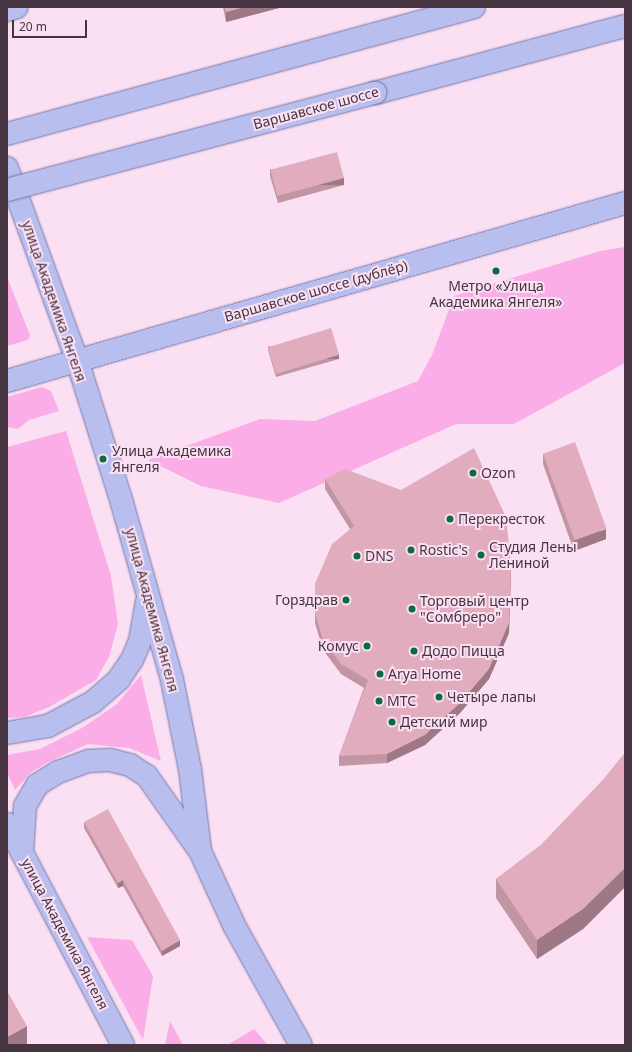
<!DOCTYPE html>
<html>
<head>
<meta charset="utf-8">
<style>
	body { margin:0 }
	#map { position:relative; width:632px; height:1052px; overflow:hidden; background:#fbe0f3; font-family:"Noto Sans",sans-serif }
	div>[style] { position:absolute }
	[style*='--x'] { left:calc(var(--x)*1px); top:calc(var(--y)*1px); width:calc(var(--w)*1px); rotate:calc(var(--a)*1deg) }
	.green>* { inset:0; background:#faade6 }
	.roads { filter:drop-shadow(0 0 1px #7273aa) drop-shadow(0 0 1px #7273aa) }
	.major>* { height:22px; margin:-11px; padding:0 11px; transform-origin:11px; border-radius:11px; background:#b8bfee }
	.bridges { filter:drop-shadow(0 0 1px #7273aa) drop-shadow(0 0 1px #7273aa) }
	.major-bridge>* { height:22px; margin:-11px; padding:0 11px; transform-origin:11px; border-radius:11px; background:#b8bfee }
	.wall>* { inset:0; background:#c295a3 }
	.shaded-wall>* { inset:0; background:#9e7985; transform-origin:0 0 }
	.building>* { inset:0; background:#e1adbe; transform-origin:0 0 }
	.dots>* { width:11px; height:11px; translate:-50% -50%; box-sizing:border-box; border:2px solid #fbe0f3; border-radius:50% }
	span { translate:-50% -50%; white-space:nowrap; text-align:center; line-height:1.15; -webkit-text-stroke:4px #fbe0f3; paint-order:stroke }
	.street-label { font-size:14px; color:#463541 }
	.poi-label { font-size:14px; color:#463541 }
	.left { translate:0 -50%; text-align:left }
	.right { translate:-100% -50%; text-align:right }
	.frame { position:absolute; inset:0; border:8px solid #463541; pointer-events:none }
	.scale { position:absolute; left:12px; top:20px; width:75px; height:18px; box-sizing:border-box; border:2px solid #463541; border-top:0; padding-left:5px; font-size:12px; line-height:14px; white-space:nowrap; color:#463541; -webkit-text-stroke:3px #fbe0f3; paint-order:stroke }
</style>
</head>
<body>
<div id="map">
	<div class="green">
		<i style="clip-path:polygon(625px 247px,625px 363px,514px 424px,456px 424px,279px 503px,201px 486px,148px 460px,260px 419px,315px 421px,418px 381px,432px 355px,454px 296px,600px 251px)"></i>
		<i style="clip-path:polygon(7px 277px,30px 335px,28px 340px,7px 346px)"></i>
		<i style="clip-path:polygon(42px 387px,51px 391px,59px 411px,29px 420px,18px 429px,7px 427px,7px 397px)"></i>
		<i style="clip-path:polygon(66px 431px,111px 576px,118px 624px,109px 657px,96px 680px,49px 707px,24px 717px,7px 718px,7px 447px)"></i>
		<i style="clip-path:polygon(141px 675px,161px 761px,129px 748px,88px 744px,46px 763px,30px 773px,15px 790px,7px 773px,7px 755px,40px 749px,82px 728px,117px 704px)"></i>
		<i style="clip-path:polygon(87px 937px,132px 940px,153px 976px,143px 1040px)"></i>
		<i style="clip-path:polygon(170px 1021px,183px 1045px,165px 1045px)"></i>
		<i style="clip-path:polygon(254px 1029px,268px 1045px,227px 1045px)"></i>
	</div>
	<div class="roads">
		<div class="major">
			<i style="--x:7;--y:10;--w:10;--a:-17"></i>
			<i style="--x:375;--y:93;--w:259;--a:-15"></i>
			<i style="--x:7;--y:134;--w:484;--a:-15.2"></i>
			<i style="--x:7;--y:168;--w:204;--a:70"></i>
			<i style="--x:77;--y:360;--w:150;--a:72.5"></i>
			<i style="--x:122;--y:503;--w:184;--a:74.2"></i>
			<i style="--x:172;--y:680;--w:91;--a:78.6"></i>
			<i style="--x:190;--y:769;--w:83;--a:83"></i>
			<i style="--x:200;--y:851;--w:84;--a:65.3"></i>
			<i style="--x:235;--y:927;--w:135;--a:60.8"></i>
			<i style="--x:7;--y:381;--w:643;--a:-16.07"></i>
			<i style="--x:7;--y:733;--w:42;--a:-9.7"></i>
			<i style="--x:48;--y:726;--w:51;--a:-28.1"></i>
			<i style="--x:93;--y:702;--w:35;--a:-41"></i>
			<i style="--x:119;--y:679;--w:23;--a:-56"></i>
			<i style="--x:132;--y:660;--w:21;--a:-67"></i>
			<i style="--x:140;--y:641;--w:40;--a:-80"></i>
			<i style="--x:7;--y:824;--w:250;--a:62.3"></i>
			<i style="--x:22;--y:853;--w:47;--a:-86.3"></i>
			<i style="--x:25;--y:806;--w:24;--a:-60"></i>
			<i style="--x:37;--y:785;--w:25;--a:-32"></i>
			<i style="--x:58;--y:772;--w:33;--a:-20"></i>
			<i style="--x:89;--y:761;--w:21;--a:-3"></i>
			<i style="--x:110;--y:760;--w:21;--a:14"></i>
			<i style="--x:130;--y:765;--w:20;--a:33"></i>
			<i style="--x:147;--y:776;--w:87;--a:54.8"></i>
		</div>
	</div>
	<div class="bridges">
		<div class="major-bridge">
			<i style="--x:7;--y:190;--w:381;--a:-14.8"></i>
		</div>
	</div>
	<div class="wall">
		<i style="clip-path:polygon(223px 7px,283px 7px,226px 22px)"></i>
		<i style="clip-path:polygon(270px 169px,344px 185px,278px 203px,270px 176px)"></i>
		<i style="clip-path:polygon(268px 346px,339px 359px,276px 377px,268px 350px)"></i>
		<i style="clip-path:polygon(543px 454px,606px 539px,574px 551px,543px 464px)"></i>
		<i style="clip-path:polygon(325px 479px,511px 574px,509px 633px,489px 679px,460px 713px,425px 745px,387px 763px,339px 766px,339px 756px,364px 688px,341px 674px,323px 650px,315px 623px,315px 584px,350px 529px,325px 489px)"></i>
		<i style="clip-path:polygon(625px 753px,625px 887px,583px 929px,537px 959px,496px 898px,496px 879px,541px 845px,603px 780px)"></i>
		<i style="clip-path:polygon(84px 822px,180px 946px,162px 956px,123px 886px,118px 888px,84px 828px)"></i>
	</div>
	<div class="shaded-wall">
		<i style="clip-path:polygon(244px 7px,283px 7px,226px 22px,226px 12px)"></i>
		<i style="left:344px;top:178px;width:7px;height:68px;rotate:90deg"></i>
		<i style="left:339px;top:355px;width:4px;height:66px;rotate:90deg"></i>
		<i style="clip-path:polygon(606px 529px,606px 539px,574px 551px,574px 541px)"></i>
		<i style="clip-path:polygon(511px 564px,509px 633px,489px 679px,460px 713px,425px 745px,387px 763px,387px 754px)"></i>
		<i style="clip-path:polygon(625px 868px,625px 887px,583px 929px,537px 959px,537px 940px)"></i>
		<i style="clip-path:polygon(123px 880px,123px 886px,118px 888px,118px 883px)"></i>
		<i style="clip-path:polygon(180px 940px,180px 946px,162px 956px,162px 951px)"></i>
		<i style="clip-path:polygon(27px 1026px,27px 1045px,7px 1045px,7px 1037px)"></i>
	</div>
	<div class="building">
		<i style="clip-path:polygon(225px 7px,244px 7px,226px 12px)"></i>
		<i style="left:337px;top:152px;width:27px;height:69px;rotate:75deg"></i>
		<i style="left:331px;top:328px;width:28px;height:66px;rotate:73deg"></i>
		<i style="left:575px;top:442px;width:92px;height:34px;rotate:70deg"></i>
		<i style="clip-path:polygon(474px 448px,506px 517px,511px 564px,509px 623px,489px 669px,460px 703px,425px 735px,387px 754px,339px 756px,368px 680px,341px 664px,323px 640px,315px 613px,315px 584px,332px 544px,354px 526px,325px 479px,345px 469px,401px 490px)"></i>
		<i style="clip-path:polygon(625px 753px,625px 868px,583px 909px,537px 940px,496px 879px,541px 845px,603px 780px)"></i>
		<i style="clip-path:polygon(108px 809px,180px 940px,162px 951px,123px 880px,118px 883px,84px 822px)"></i>
		<i style="clip-path:polygon(7px 991px,27px 1026px,7px 1037px)"></i>
	</div>
	<div class="dots">
		<i style="left:496px;top:271px;background:#0a6b40"></i>
		<i style="left:103px;top:459px;background:#0a6b40"></i>
		<i style="left:473px;top:473px;background:#0a6b40"></i>
		<i style="left:450px;top:519px;background:#0a6b40"></i>
		<i style="left:411px;top:550px;background:#0a6b40"></i>
		<i style="left:481px;top:555px;background:#0a6b40"></i>
		<i style="left:357px;top:556px;background:#0a6b40"></i>
		<i style="left:346px;top:600px;background:#0a6b40"></i>
		<i style="left:412px;top:609px;background:#0a6b40"></i>
		<i style="left:367px;top:646px;background:#0a6b40"></i>
		<i style="left:414px;top:651px;background:#0a6b40"></i>
		<i style="left:380px;top:674px;background:#0a6b40"></i>
		<i style="left:439px;top:697px;background:#0a6b40"></i>
		<i style="left:379px;top:701px;background:#0a6b40"></i>
		<i style="left:392px;top:722px;background:#0a6b40"></i>
	</div>
	<div class="street-label">
		<span style="left:316px;top:108px;rotate:-15deg">Варшавское шоссе</span>
		<span style="left:316px;top:291px;rotate:-16deg">Варшавское шоссе (дублёр)</span>
		<span style="left:54px;top:301px;rotate:71deg">улица Академика Янгеля</span>
		<span style="left:152px;top:610px;rotate:75deg">улица Академика Янгеля</span>
		<span style="left:65px;top:934px;rotate:62deg">улица Академика Янгеля</span>
	</div>
	<div class="poi-label">
		<span style="left:496px;top:294px">Метро «Улица<br>Академика Янгеля»</span>
		<span class="left" style="left:112px;top:459px">Улица Академика<br>Янгеля</span>
		<span class="left" style="left:481px;top:473px">Ozon</span>
		<span class="left" style="left:458px;top:519px">Перекресток</span>
		<span class="left" style="left:489px;top:555px">Студия Лены<br>Лениной</span>
		<span class="left" style="left:419px;top:550px">Rostic's</span>
		<span class="left" style="left:365px;top:556px">DNS</span>
		<span class="right" style="left:338px;top:600px">Горздрав</span>
		<span class="left" style="left:420px;top:609px">Торговый центр<br>"Сомбреро"</span>
		<span class="right" style="left:359px;top:646px">Комус</span>
		<span class="left" style="left:422px;top:651px">Додо Пицца</span>
		<span class="left" style="left:388px;top:674px">Arya Home</span>
		<span class="left" style="left:447px;top:697px">Четыре лапы</span>
		<span class="left" style="left:387px;top:701px">МТС</span>
		<span class="left" style="left:400px;top:722px">Детский мир</span>
	</div>
	<div class="frame"></div>
	<div class="scale">20 m</div>
</div>
</body>
</html>
